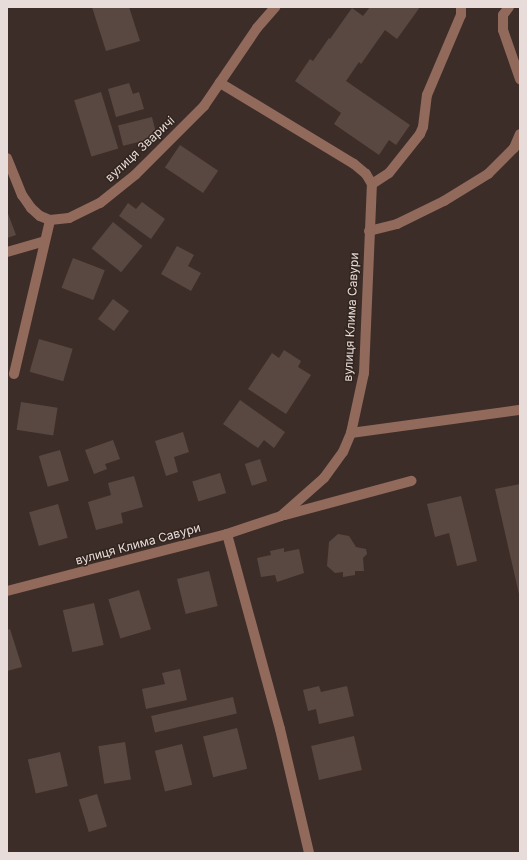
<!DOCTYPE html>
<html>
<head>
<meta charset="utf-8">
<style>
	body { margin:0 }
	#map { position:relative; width:527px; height:860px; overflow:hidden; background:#3d2d28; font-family:Inter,sans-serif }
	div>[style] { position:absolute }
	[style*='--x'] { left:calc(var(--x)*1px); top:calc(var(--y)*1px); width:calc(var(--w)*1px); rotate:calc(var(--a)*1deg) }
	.building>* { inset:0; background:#594842; transform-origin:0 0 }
	.minor>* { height:10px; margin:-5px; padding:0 5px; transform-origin:5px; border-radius:5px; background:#916a5c }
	span { translate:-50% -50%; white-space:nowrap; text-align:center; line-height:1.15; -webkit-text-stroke:3px #32241e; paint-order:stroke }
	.street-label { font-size:12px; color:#e7dcd9 }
	.frame { position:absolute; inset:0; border:8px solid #e7dcd9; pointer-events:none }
</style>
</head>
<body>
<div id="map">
	<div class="building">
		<i style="clip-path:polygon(92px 7px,129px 7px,140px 41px,106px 51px)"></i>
		<i style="clip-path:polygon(370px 7px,420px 7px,397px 39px,385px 30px,361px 64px,359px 62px,346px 81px,410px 125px,396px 145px,389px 140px,379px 155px,334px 124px,341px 113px,295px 81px,310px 59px,313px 61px,329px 38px,330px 39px,352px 8px,363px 16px)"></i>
		<i style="clip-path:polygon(129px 83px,133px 94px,139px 92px,144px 109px,116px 117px,108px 89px)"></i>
		<i style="left:101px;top:92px;width:59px;height:28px;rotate:73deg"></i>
		<i style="left:152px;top:117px;width:21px;height:35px;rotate:76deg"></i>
		<i style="left:180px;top:145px;width:46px;height:27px;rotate:34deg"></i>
		<i style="clip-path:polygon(142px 202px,165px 219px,151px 239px,119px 216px,128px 203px,136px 209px)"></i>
		<i style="clip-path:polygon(7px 211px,16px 235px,7px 238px)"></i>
		<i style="left:113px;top:222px;width:38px;height:34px;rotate:39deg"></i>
		<i style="clip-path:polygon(177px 246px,194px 255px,188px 266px,201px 273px,191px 291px,161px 274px)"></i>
		<i style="left:73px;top:258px;width:34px;height:32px;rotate:21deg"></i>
		<i style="left:113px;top:299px;width:20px;height:25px;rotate:37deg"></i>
		<i style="left:39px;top:339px;width:35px;height:34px;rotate:16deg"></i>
		<i style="clip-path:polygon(284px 350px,301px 361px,298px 367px,311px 375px,286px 414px,248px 389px,272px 353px,279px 358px)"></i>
		<i style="clip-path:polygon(240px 400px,285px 432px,274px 448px,264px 440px,258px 448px,223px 424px)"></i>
		<i style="left:21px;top:402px;width:37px;height:28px;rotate:9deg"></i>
		<i style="clip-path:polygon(183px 432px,189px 452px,174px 457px,178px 472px,166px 476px,155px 441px)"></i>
		<i style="clip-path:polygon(113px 440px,120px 459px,105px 464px,107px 469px,94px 474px,85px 450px)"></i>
		<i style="left:60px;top:450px;width:32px;height:22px;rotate:74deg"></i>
		<i style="left:260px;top:459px;width:23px;height:16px;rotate:72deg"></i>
		<i style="left:220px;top:473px;width:21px;height:29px;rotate:73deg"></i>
		<i style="clip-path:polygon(134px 476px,143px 507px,121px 513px,123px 523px,96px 530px,88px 502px,111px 495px,108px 483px)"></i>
		<i style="clip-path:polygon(520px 484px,520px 594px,519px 594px,495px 489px)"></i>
		<i style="clip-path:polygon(461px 496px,477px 561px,457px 566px,449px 533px,435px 537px,427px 504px)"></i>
		<i style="left:58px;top:504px;width:35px;height:30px;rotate:74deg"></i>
		<i style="clip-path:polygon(338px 534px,349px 536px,356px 547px,366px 549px,367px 554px,363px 558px,364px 571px,355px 571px,355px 575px,343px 577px,343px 572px,335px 573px,327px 566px,329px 542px)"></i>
		<i style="clip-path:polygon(284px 548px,284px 552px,299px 549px,304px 573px,277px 582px,275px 575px,261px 577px,257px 558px,271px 555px,270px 551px)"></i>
		<i style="left:209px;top:571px;width:36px;height:33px;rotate:76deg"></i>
		<i style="left:139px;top:590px;width:41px;height:32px;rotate:73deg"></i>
		<i style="left:94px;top:603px;width:43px;height:32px;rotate:77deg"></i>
		<i style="clip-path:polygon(10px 629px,22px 667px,7px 671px,7px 630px)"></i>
		<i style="clip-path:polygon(180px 669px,187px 700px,146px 709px,142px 689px,165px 684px,162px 673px)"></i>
		<i style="clip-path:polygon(319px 686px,321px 692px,347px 686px,354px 716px,319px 724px,316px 709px,308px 711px,303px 690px)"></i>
		<i style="left:233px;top:697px;width:17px;height:84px;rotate:77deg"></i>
		<i style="left:237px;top:728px;width:42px;height:35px;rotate:76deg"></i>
		<i style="left:354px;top:736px;width:35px;height:44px;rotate:77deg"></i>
		<i style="left:125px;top:742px;width:38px;height:27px;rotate:81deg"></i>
		<i style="left:182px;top:744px;width:42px;height:28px;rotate:76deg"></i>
		<i style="left:60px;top:752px;width:35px;height:33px;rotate:77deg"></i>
		<i style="left:97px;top:794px;width:34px;height:19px;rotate:73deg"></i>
	</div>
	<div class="minor">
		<i style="--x:509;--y:7;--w:10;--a:127"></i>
		<i style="--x:503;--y:15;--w:15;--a:90"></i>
		<i style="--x:503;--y:30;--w:52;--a:70.9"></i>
		<i style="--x:7;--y:158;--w:40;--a:68"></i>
		<i style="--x:22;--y:195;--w:16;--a:55"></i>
		<i style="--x:31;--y:208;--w:12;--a:42"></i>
		<i style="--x:40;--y:216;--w:11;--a:22"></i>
		<i style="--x:50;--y:220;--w:19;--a:-6"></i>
		<i style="--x:69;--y:218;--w:34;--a:-26"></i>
		<i style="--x:100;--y:203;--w:45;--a:-38.7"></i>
		<i style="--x:135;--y:175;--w:98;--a:-45"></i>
		<i style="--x:204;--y:106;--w:94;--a:-55.8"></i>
		<i style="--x:257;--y:28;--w:28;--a:-49"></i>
		<i style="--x:372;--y:184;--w:20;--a:-33"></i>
		<i style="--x:389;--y:173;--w:50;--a:-51.5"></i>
		<i style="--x:420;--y:134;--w:8;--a:-67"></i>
		<i style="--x:423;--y:127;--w:32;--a:-83"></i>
		<i style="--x:427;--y:95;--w:87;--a:-67"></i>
		<i style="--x:461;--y:15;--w:8;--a:-90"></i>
		<i style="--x:369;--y:231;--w:29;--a:-14"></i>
		<i style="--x:397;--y:224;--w:52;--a:-26.1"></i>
		<i style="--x:444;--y:201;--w:52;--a:-31.5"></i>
		<i style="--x:488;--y:174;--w:37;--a:-45"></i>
		<i style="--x:514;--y:148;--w:15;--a:-67"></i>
		<i style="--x:7;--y:252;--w:37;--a:-16"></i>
		<i style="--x:14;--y:374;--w:158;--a:-76.8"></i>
		<i style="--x:351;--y:433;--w:171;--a:-7.8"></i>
		<i style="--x:285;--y:515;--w:131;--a:-15.1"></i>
		<i style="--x:227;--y:534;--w:202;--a:74.8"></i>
		<i style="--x:280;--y:729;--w:127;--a:76.8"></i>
		<i style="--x:7;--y:591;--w:227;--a:-14.5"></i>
		<i style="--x:227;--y:534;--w:57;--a:-18.4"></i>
		<i style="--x:281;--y:516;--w:57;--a:-41.5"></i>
		<i style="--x:324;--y:478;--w:32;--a:-54"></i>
		<i style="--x:343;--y:452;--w:21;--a:-67"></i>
		<i style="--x:351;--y:433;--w:61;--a:-77.8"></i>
		<i style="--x:364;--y:373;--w:189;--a:-87.6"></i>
		<i style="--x:372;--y:184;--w:12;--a:-121"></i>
		<i style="--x:366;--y:174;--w:16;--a:-140"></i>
		<i style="--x:354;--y:164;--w:157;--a:-148.8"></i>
	</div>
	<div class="street-label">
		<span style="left:140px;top:149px;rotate:-43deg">вулиця Зваричі</span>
		<span style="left:351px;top:317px;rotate:-87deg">вулиця Клима Савури</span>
		<span style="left:138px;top:544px;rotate:-15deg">вулиця Клима Савури</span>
	</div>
	<div class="frame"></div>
</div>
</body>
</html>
